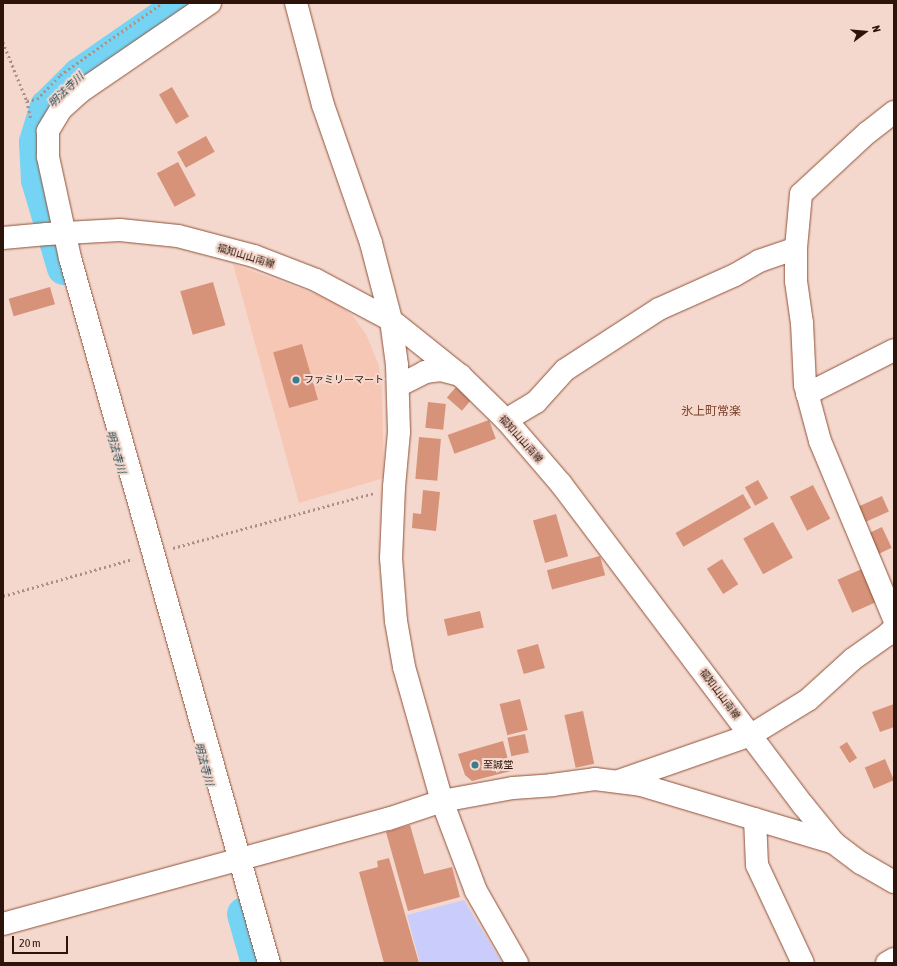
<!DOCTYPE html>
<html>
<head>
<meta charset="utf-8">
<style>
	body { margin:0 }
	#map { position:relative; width:897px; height:966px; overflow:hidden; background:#f5d8cd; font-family:"Asap Condensed","Noto Sans JP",sans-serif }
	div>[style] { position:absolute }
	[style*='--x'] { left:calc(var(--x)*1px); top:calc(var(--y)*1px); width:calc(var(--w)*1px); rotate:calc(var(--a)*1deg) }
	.built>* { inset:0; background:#f7c7b5 }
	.green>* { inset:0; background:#cacdfb }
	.river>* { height:34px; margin:-17px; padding:0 17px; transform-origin:17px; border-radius:17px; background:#75d3f3 }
	.building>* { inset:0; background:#d69379; transform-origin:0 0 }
	.path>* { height:2.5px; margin-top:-1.25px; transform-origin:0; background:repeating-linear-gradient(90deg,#ac9086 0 2px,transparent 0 5px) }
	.roads { filter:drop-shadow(0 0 1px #8f523a) drop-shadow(0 0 1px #8f523a) }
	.street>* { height:22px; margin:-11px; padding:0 11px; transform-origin:11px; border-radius:11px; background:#fff }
	.secondary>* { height:22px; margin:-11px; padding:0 11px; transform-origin:11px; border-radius:11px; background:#fff }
	.dots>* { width:11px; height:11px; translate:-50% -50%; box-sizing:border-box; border:2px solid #f5d8cd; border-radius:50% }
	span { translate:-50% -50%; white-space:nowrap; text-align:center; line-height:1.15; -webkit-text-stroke:4px #f5d8cd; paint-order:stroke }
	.street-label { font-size:10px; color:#2c140a }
	.poi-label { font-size:10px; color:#2c140a }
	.left { translate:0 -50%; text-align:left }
	.water-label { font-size:11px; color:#204a58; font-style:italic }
	.quarter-label { font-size:12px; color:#7c4129 }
	.frame { position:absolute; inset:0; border:4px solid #2c140a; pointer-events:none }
	.north { position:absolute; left:845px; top:12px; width:40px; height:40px; -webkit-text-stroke:3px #f5d8cd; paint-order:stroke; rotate:74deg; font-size:11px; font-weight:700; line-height:16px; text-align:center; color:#2c140a }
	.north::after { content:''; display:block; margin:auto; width:14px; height:18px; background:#2c140a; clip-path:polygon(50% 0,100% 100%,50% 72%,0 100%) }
	.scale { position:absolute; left:12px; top:936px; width:56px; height:18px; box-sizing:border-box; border:2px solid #2c140a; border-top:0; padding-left:5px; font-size:12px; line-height:14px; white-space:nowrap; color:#2c140a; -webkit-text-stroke:3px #f5d8cd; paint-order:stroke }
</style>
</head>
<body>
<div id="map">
	<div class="built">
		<i style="clip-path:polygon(233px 264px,332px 300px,352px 315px,366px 334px,379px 366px,382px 390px,384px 478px,299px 503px)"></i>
	</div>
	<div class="green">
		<i style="clip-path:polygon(464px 900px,502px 963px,420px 963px,407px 915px)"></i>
	</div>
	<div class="river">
		<i style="--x:64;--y:268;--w:92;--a:-106.5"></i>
		<i style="--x:38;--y:180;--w:38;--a:-93"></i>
		<i style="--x:36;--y:142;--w:37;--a:-73"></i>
		<i style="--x:47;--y:107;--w:45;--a:-45"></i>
		<i style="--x:79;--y:75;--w:126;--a:-34.7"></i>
		<i style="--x:244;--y:914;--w:51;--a:74.1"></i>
	</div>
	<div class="building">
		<i style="left:172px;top:87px;width:34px;height:15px;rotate:60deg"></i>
		<i style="left:206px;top:136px;width:18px;height:33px;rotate:61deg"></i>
		<i style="left:178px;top:162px;width:38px;height:24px;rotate:62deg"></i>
		<i style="left:213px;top:282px;width:45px;height:34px;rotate:74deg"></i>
		<i style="left:50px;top:287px;width:18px;height:43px;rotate:74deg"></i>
		<i style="left:302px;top:344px;width:58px;height:30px;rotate:74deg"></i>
		<i style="left:456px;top:387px;width:20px;height:14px;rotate:41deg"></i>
		<i style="left:428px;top:402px;width:18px;height:26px;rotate:6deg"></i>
		<i style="left:489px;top:420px;width:20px;height:44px;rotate:70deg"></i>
		<i style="left:419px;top:437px;width:22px;height:42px;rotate:5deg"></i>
		<i style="left:758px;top:480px;width:21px;height:15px;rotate:61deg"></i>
		<i style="left:813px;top:485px;width:38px;height:26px;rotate:63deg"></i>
		<i style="clip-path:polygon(423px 490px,440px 492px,436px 531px,412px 528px,413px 513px,421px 514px)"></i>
		<i style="left:743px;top:494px;width:16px;height:78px;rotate:60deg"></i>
		<i style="left:882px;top:496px;width:17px;height:27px;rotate:66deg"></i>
		<i style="left:556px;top:514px;width:44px;height:24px;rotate:74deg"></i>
		<i style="left:773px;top:522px;width:41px;height:34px;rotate:61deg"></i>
		<i style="left:882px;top:527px;width:23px;height:14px;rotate:65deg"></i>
		<i style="left:600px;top:556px;width:20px;height:55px;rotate:75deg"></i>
		<i style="left:722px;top:559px;width:30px;height:18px;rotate:57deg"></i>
		<i style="left:864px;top:568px;width:36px;height:29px;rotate:66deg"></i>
		<i style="left:480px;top:611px;width:17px;height:37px;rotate:77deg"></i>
		<i style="left:538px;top:644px;width:25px;height:22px;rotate:74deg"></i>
		<i style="left:520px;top:699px;width:32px;height:21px;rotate:76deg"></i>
		<i style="clip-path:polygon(894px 704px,894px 727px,880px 732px,872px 712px)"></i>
		<i style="left:583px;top:711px;width:54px;height:19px;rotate:78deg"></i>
		<i style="left:525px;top:734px;width:19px;height:18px;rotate:78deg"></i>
		<i style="clip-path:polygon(503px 741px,511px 771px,472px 781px,465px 775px,458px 754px)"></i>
		<i style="left:847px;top:742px;width:19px;height:9px;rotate:58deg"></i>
		<i style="left:885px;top:759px;width:23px;height:22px;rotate:67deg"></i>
		<i style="clip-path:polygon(410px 825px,424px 874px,452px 867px,460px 897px,408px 911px,386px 832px)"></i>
		<i style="clip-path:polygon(389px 858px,419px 963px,384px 963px,359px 872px,378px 867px,377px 861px)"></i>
	</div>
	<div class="path">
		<i style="--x:3;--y:42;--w:64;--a:67.9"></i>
		<i style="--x:27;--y:101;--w:17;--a:77"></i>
		<i style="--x:27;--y:101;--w:10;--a:-11"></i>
		<i style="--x:37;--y:99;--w:33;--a:-46"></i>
		<i style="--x:60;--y:75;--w:125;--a:-35.2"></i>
		<i style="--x:173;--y:548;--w:208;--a:-15.3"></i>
		<i style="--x:3;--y:596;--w:135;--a:-15.9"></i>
	</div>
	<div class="roads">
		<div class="street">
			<i style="--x:210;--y:3;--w:158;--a:145.6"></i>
			<i style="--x:80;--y:92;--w:25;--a:138"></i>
			<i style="--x:61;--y:109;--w:26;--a:121"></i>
			<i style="--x:48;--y:131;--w:26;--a:90"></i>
			<i style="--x:48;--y:157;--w:103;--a:77.7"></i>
			<i style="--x:70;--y:258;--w:733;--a:74.24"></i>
			<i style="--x:894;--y:112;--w:33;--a:142"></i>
			<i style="--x:868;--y:132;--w:91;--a:137.2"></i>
			<i style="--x:801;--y:194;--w:54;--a:95.3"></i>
			<i style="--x:796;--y:248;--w:33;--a:90"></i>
			<i style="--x:796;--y:281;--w:42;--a:81.9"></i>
			<i style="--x:802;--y:323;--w:62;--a:87.2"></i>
			<i style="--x:805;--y:385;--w:58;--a:75"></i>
			<i style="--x:820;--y:441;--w:193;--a:67.4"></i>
			<i style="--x:807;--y:394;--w:97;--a:-26.8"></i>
			<i style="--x:506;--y:420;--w:35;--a:-31"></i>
			<i style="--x:536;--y:402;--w:43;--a:-47.8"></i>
			<i style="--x:565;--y:370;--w:112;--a:-33"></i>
			<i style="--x:659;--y:309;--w:83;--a:-24.1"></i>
			<i style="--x:735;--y:275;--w:28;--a:-30"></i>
			<i style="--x:759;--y:261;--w:39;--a:-19"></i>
			<i style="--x:619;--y:781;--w:140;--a:-19.2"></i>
			<i style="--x:751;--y:735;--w:67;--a:-31.6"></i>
			<i style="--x:808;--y:700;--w:61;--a:-42.3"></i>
			<i style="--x:853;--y:659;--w:42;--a:-35.2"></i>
			<i style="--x:887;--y:635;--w:10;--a:-45"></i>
			<i style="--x:755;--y:819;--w:46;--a:87.5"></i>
			<i style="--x:757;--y:865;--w:108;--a:64.9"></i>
			<i style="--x:3;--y:924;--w:399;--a:-15.3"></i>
			<i style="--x:388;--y:819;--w:57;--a:-18.4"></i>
			<i style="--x:442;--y:801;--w:72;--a:-10.4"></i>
			<i style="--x:513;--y:788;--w:39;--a:-4"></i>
			<i style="--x:552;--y:785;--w:43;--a:-7.9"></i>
			<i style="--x:595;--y:779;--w:46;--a:7.4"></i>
			<i style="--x:641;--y:785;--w:202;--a:16.7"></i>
			<i style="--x:887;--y:963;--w:8;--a:-30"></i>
		</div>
		<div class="secondary">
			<i style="--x:296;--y:3;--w:106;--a:75.2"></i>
			<i style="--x:323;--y:105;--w:146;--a:70.8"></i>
			<i style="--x:371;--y:243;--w:80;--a:75.4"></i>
			<i style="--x:391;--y:320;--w:45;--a:82.4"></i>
			<i style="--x:397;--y:365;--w:67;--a:88.3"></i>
			<i style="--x:399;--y:432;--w:55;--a:95.2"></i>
			<i style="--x:394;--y:487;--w:71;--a:92.4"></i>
			<i style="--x:391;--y:558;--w:63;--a:85.5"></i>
			<i style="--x:396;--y:621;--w:47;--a:80.1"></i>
			<i style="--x:404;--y:667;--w:139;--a:74.2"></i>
			<i style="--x:442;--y:801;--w:96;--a:69.3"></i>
			<i style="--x:476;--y:891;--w:83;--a:60.3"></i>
			<i style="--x:3;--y:238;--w:44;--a:-5.2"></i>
			<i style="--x:47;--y:234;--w:73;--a:-3.1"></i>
			<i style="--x:120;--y:230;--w:58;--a:5.9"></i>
			<i style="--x:178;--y:236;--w:79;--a:14.7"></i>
			<i style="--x:254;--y:256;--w:66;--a:21.2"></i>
			<i style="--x:316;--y:280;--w:85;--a:28.1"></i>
			<i style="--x:391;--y:320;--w:90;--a:38.7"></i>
			<i style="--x:461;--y:376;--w:63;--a:44.4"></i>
			<i style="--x:506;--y:420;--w:84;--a:49.3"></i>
			<i style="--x:561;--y:484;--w:402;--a:53"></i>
			<i style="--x:803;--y:805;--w:49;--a:50.8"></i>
			<i style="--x:834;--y:843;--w:34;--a:37"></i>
			<i style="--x:861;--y:863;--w:38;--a:30"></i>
			<i style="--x:398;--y:386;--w:30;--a:-27"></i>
			<i style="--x:425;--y:372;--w:16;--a:-7"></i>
			<i style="--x:441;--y:370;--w:20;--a:15"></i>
		</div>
	</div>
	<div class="dots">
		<i style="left:296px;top:380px;background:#3c7b90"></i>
		<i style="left:475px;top:765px;background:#3c7b90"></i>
	</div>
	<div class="street-label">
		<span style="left:246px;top:256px;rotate:17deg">福知山山南線</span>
		<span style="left:521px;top:439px;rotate:48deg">福知山山南線</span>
		<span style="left:720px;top:694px;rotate:53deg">福知山山南線</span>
	</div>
	<div class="poi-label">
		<span class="left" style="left:304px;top:380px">ファミリーマート</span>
		<span class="left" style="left:483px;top:765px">至誠堂</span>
	</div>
	<div class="water-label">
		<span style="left:66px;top:90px;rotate:-44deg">明法寺川</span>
		<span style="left:116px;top:452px;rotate:74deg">明法寺川</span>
		<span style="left:204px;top:764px;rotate:75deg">明法寺川</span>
	</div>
	<div class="quarter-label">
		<span style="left:711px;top:412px">氷上町常楽</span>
	</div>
	<div class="frame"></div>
	<div class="north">N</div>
	<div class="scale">20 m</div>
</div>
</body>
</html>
